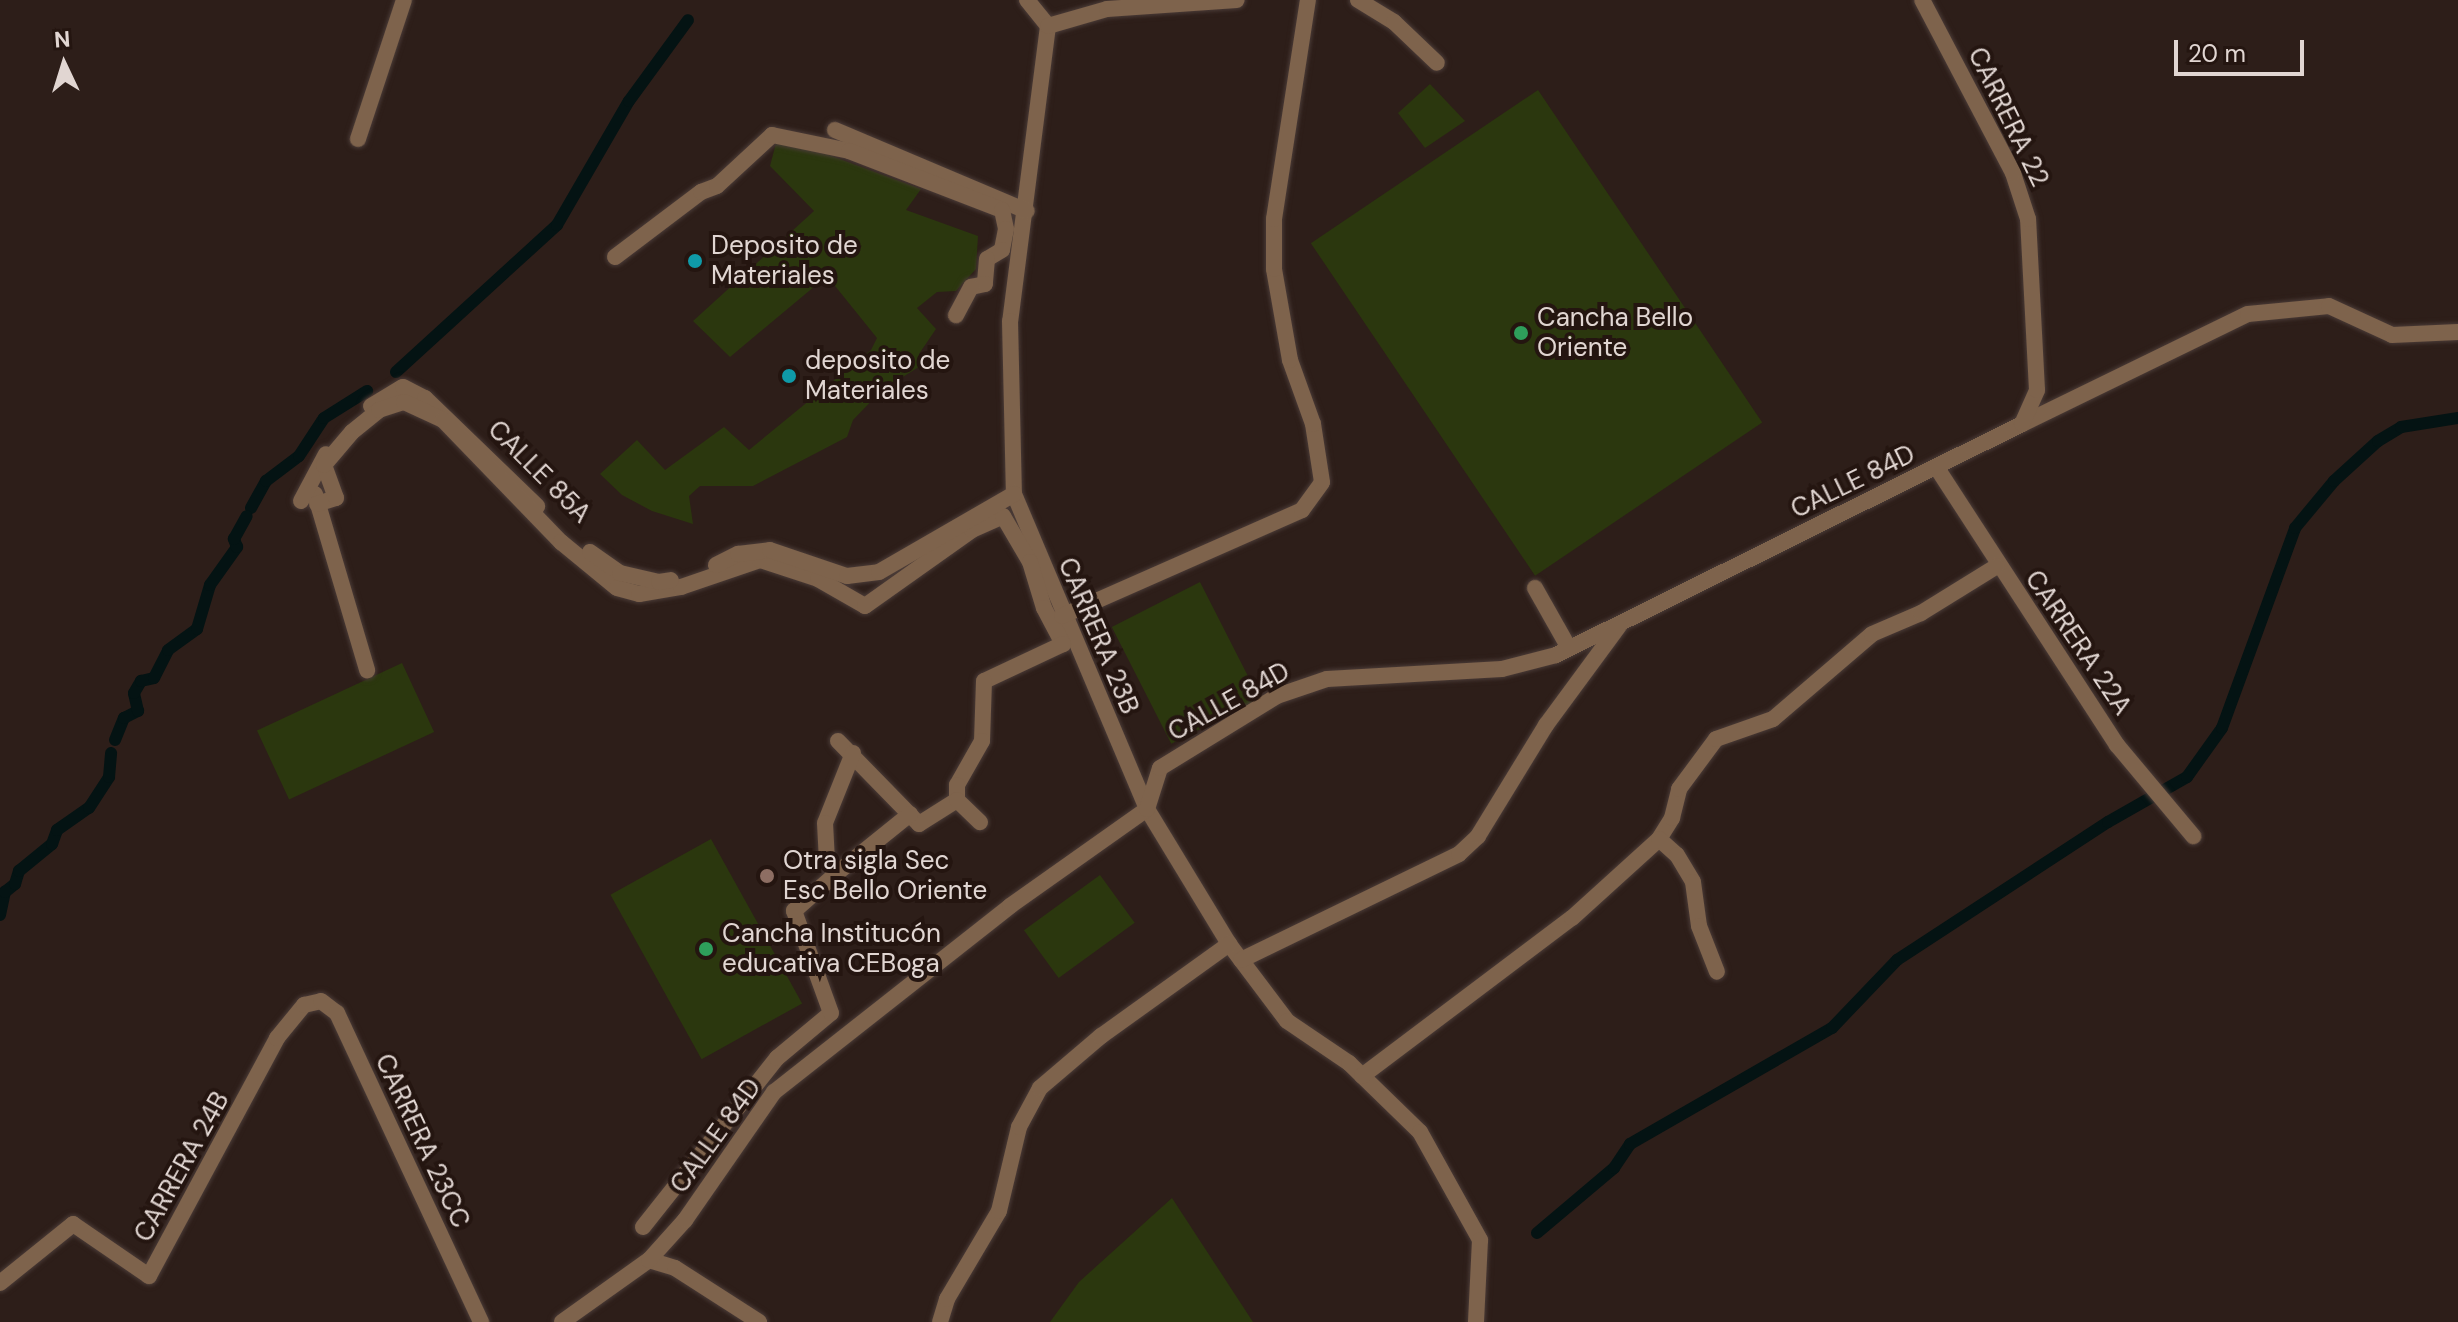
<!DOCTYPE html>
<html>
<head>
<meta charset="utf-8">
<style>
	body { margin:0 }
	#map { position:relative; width:2458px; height:1322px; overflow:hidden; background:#2d1e19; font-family:"DM Sans",sans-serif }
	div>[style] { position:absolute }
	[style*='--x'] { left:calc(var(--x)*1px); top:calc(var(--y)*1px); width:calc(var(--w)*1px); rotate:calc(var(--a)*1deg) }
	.green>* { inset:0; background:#2b370e; transform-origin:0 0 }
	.stream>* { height:12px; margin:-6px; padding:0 6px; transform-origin:6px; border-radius:6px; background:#041313 }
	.roads { filter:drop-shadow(0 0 2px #4a3b37) drop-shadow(0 0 2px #4a3b37) }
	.street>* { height:16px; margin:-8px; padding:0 8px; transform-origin:8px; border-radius:8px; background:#7e634c }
	.dots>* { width:22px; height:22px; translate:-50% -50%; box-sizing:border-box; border:4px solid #241510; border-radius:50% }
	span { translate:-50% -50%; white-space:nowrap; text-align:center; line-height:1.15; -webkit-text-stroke:8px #241510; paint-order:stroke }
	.street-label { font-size:26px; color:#e1d6d2 }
	.poi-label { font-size:26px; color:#e1d6d2 }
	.left { translate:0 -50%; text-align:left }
	.north { position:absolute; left:24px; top:24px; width:80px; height:80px; -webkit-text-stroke:6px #241510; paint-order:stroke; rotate:356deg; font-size:22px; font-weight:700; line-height:32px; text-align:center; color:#e1d6d2 }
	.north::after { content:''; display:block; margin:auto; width:28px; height:36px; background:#e1d6d2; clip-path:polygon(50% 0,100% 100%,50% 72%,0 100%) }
	.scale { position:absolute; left:2174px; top:40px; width:130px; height:36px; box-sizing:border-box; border:4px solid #e1d6d2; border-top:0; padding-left:10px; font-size:24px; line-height:28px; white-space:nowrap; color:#e1d6d2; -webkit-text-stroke:6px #241510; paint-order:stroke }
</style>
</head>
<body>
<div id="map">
	<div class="green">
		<i style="clip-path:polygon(1430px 84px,1465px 121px,1425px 148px,1398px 113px)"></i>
		<i style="left:1538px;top:90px;width:401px;height:274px;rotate:56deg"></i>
		<i style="clip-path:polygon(776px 143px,829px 155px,921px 189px,906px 210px,978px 236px,976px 269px,956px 291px,937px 292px,917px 308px,936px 329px,919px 354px,922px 365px,882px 390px,853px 420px,847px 437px,753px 486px,700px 486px,689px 496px,693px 524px,652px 511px,622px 495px,600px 474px,637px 440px,665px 470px,724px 427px,749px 450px,871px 350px,877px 338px,827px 276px,730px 357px,693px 321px,814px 211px,770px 166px)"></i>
		<i style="left:1200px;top:582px;width:131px;height:99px;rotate:63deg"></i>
		<i style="left:402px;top:663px;width:76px;height:160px;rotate:65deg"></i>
		<i style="left:711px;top:839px;width:188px;height:115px;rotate:61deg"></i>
		<i style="left:1100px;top:875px;width:59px;height:94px;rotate:54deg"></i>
		<i style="clip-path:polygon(1172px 1198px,1253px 1322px,1050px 1322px,1079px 1282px)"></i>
	</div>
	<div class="stream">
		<i style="--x:396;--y:372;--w:218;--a:-42.4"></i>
		<i style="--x:557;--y:225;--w:143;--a:-59.9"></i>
		<i style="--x:629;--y:101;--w:100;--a:-53.9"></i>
		<i style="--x:251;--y:508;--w:31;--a:-61"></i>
		<i style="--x:266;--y:481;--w:41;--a:-37.1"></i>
		<i style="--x:299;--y:456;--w:45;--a:-56.7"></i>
		<i style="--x:324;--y:418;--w:51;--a:-32.1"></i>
		<i style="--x:115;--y:740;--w:24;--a:-68"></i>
		<i style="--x:124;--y:718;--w:16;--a:-27"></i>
		<i style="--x:138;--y:711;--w:18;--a:-103"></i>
		<i style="--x:134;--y:693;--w:14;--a:-60"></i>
		<i style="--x:141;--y:681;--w:13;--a:-13"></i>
		<i style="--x:154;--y:678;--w:31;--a:-63"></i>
		<i style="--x:168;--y:650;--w:36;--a:-36"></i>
		<i style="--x:197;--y:629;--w:46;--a:-73.5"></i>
		<i style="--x:210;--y:585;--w:47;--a:-54.6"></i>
		<i style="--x:237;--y:547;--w:9;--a:-111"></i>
		<i style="--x:234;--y:539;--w:26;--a:-61"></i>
		<i style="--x:0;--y:915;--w:24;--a:-78"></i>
		<i style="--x:5;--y:892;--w:13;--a:-39"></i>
		<i style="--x:15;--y:884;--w:14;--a:-73"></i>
		<i style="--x:19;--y:871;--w:43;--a:-39.3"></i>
		<i style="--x:52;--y:844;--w:15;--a:-70"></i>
		<i style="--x:57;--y:830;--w:39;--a:-35"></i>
		<i style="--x:89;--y:808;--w:37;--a:-57"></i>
		<i style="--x:109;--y:777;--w:24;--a:-85"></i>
		<i style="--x:1537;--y:1233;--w:101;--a:-40.2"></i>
		<i style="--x:1614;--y:1168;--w:29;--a:-56"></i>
		<i style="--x:1630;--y:1144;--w:233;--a:-29.9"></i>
		<i style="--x:1832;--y:1028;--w:94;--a:-46.3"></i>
		<i style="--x:1897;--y:960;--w:252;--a:-33.2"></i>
		<i style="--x:2108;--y:822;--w:91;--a:-29.7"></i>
		<i style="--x:2187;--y:777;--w:60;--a:-54.5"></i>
		<i style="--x:2222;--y:728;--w:213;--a:-69.9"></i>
		<i style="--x:2295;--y:528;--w:61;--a:-50.3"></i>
		<i style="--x:2334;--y:481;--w:59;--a:-42.3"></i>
		<i style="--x:2378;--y:441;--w:27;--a:-31"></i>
		<i style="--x:2401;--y:427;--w:58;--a:-9"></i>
	</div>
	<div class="roads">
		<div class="street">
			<i style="--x:1027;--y:0;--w:33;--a:51"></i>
			<i style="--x:1048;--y:26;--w:297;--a:97.3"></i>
			<i style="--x:1010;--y:321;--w:173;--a:88.7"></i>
			<i style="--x:1014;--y:494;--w:342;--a:67.1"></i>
			<i style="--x:1147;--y:809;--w:158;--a:58.7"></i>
			<i style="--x:1229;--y:944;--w:96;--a:53"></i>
			<i style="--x:1287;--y:1021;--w:75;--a:34.1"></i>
			<i style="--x:1349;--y:1063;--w:99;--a:44.2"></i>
			<i style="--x:1420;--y:1132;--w:124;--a:60.9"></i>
			<i style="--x:1480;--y:1240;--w:82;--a:92.8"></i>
			<i style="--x:1358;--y:0;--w:42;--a:31.4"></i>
			<i style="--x:1394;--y:22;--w:59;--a:43.6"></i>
			<i style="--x:1048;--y:26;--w:61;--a:-16.1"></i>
			<i style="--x:1107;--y:9;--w:130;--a:-4"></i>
			<i style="--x:835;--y:130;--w:208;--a:22.9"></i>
			<i style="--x:358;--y:139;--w:146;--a:-71.7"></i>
			<i style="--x:615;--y:257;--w:108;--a:-37.1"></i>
			<i style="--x:701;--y:192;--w:17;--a:-21"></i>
			<i style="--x:717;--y:186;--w:75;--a:-42.8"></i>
			<i style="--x:772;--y:135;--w:79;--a:11.7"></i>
			<i style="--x:849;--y:151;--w:164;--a:21.1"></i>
			<i style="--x:1002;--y:210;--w:19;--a:78"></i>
			<i style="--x:1006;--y:229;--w:21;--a:101"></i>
			<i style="--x:1002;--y:250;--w:17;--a:149"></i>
			<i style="--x:987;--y:259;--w:25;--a:95"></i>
			<i style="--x:985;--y:284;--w:14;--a:168"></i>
			<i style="--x:971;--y:287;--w:32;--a:118"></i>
			<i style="--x:371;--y:406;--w:37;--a:-31"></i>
			<i style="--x:403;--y:387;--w:25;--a:27"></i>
			<i style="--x:425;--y:398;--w:156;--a:44"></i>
			<i style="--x:2022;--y:424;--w:251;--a:-26"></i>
			<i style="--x:2248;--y:314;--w:81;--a:-5.6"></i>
			<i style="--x:2329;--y:306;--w:69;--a:24.7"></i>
			<i style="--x:2392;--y:335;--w:66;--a:-2.6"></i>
			<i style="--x:1937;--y:468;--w:330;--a:57"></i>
			<i style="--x:2117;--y:745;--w:119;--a:50.1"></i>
			<i style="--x:315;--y:494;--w:184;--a:73.5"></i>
			<i style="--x:301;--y:501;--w:53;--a:-62"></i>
			<i style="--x:317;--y:504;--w:20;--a:-18"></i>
			<i style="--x:336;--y:498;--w:35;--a:-110"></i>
			<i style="--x:324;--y:465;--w:43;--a:-49.7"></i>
			<i style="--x:352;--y:432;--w:35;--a:-39"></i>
			<i style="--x:379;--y:410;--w:26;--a:-18"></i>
			<i style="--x:404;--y:402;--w:43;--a:24.8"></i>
			<i style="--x:443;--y:420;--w:170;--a:46"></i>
			<i style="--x:561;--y:542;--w:72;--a:39.4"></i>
			<i style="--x:617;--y:588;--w:23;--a:15"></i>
			<i style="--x:639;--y:594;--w:43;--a:-9.5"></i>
			<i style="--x:681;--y:587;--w:83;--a:-18.9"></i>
			<i style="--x:760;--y:560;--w:61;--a:18.1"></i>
			<i style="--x:818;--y:579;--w:54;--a:29.9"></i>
			<i style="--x:865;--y:606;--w:131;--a:-35.4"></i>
			<i style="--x:972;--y:530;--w:34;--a:-24"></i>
			<i style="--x:1003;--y:516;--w:53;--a:59.6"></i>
			<i style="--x:1030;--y:562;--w:48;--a:73.1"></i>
			<i style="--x:1044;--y:608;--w:41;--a:62.2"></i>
			<i style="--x:1063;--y:644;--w:87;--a:154.9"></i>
			<i style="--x:984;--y:681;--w:60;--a:91.9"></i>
			<i style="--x:982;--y:741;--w:51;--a:119.6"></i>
			<i style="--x:957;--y:785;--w:15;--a:90"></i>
			<i style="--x:590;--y:552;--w:37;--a:35"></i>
			<i style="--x:620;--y:573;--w:40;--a:13"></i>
			<i style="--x:659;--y:582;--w:12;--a:-9"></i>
			<i style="--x:716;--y:565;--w:25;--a:-27"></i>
			<i style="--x:738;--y:554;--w:32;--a:-7"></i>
			<i style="--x:770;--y:550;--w:81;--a:18.7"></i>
			<i style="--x:847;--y:576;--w:32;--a:-7"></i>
			<i style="--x:879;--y:572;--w:156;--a:-30"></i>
			<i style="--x:1535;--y:588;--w:69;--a:60.5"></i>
			<i style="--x:1062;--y:616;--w:262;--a:-23.8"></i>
			<i style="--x:1302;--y:510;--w:34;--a:-54"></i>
			<i style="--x:1322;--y:482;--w:59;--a:-98.8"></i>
			<i style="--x:1313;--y:424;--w:68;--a:-109.8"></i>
			<i style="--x:1290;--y:360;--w:92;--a:-100"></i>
			<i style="--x:1274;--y:269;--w:50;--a:-90"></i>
			<i style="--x:1274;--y:219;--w:222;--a:-81.2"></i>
			<i style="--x:838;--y:741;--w:116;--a:45.7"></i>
			<i style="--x:919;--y:824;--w:45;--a:-32.3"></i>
			<i style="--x:957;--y:800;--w:32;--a:44"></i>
			<i style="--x:853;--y:753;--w:75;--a:111.8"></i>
			<i style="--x:825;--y:823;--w:38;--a:87"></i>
			<i style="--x:827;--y:861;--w:16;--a:50"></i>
			<i style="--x:837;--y:873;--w:94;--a:-38.9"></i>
			<i style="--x:1659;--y:839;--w:25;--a:-58"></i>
			<i style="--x:1672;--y:818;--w:30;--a:-76"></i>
			<i style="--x:1679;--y:789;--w:62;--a:-53.5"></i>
			<i style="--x:1716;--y:739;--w:60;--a:-19.3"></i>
			<i style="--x:1773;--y:719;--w:130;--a:-40.6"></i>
			<i style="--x:1872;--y:634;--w:53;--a:-23.2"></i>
			<i style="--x:1921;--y:613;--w:89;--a:-31.7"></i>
			<i style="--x:1241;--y:960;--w:242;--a:-25.9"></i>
			<i style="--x:1459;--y:854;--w:26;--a:-43"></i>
			<i style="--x:1478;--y:836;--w:130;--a:-58.5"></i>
			<i style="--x:1546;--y:725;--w:123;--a:-53.6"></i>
			<i style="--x:1362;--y:1076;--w:263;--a:-37"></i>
			<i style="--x:1572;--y:918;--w:118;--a:-42.2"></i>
			<i style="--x:1659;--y:839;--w:24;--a:42"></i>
			<i style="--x:1677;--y:855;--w:31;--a:59"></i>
			<i style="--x:1693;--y:882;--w:44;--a:82.2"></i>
			<i style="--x:1699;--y:926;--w:49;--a:68.6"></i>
			<i style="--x:643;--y:1227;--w:216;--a:-51.6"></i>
			<i style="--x:777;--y:1058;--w:70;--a:-39.8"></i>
			<i style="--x:831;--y:1013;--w:109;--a:-109.9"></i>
			<i style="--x:794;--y:911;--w:57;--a:-41.5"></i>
			<i style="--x:649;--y:1260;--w:27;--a:17"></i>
			<i style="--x:675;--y:1268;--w:100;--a:32.7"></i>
			<i style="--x:0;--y:1283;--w:94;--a:-38.9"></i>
			<i style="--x:73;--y:1224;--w:92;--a:34.4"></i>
			<i style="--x:149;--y:1276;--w:270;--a:-61.7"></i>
			<i style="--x:277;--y:1038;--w:43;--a:-50.7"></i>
			<i style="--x:304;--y:1005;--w:17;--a:-13"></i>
			<i style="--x:321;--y:1001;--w:20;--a:37"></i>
			<i style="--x:337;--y:1013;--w:341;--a:65"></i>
			<i style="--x:562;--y:1322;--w:107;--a:-35.5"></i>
			<i style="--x:649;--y:1260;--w:54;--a:-48"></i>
			<i style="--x:685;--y:1220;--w:156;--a:-55.2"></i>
			<i style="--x:774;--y:1092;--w:300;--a:-38.2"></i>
			<i style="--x:1010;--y:906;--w:168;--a:-35.3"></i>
			<i style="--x:1147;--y:809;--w:43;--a:-72.4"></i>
			<i style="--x:1160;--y:768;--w:137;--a:-31.6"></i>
			<i style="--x:1277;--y:696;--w:53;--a:-18.8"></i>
			<i style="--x:1327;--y:679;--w:175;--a:-3.3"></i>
			<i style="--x:1502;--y:669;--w:56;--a:-14.5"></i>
			<i style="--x:1556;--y:655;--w:520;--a:-26.37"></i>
			<i style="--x:2022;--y:424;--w:37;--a:-66"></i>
			<i style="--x:2037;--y:390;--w:171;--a:-93"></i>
			<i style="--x:2028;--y:219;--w:48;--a:-108.1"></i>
			<i style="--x:2013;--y:173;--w:195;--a:-117.7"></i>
			<i style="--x:940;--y:1322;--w:24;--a:-73"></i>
			<i style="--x:947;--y:1299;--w:102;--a:-59.4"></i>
			<i style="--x:999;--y:1211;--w:86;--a:-76.6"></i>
			<i style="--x:1019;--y:1127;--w:44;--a:-61.7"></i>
			<i style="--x:1040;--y:1088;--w:80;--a:-40.4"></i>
			<i style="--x:1101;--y:1036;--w:158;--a:-35.7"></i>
		</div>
	</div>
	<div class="dots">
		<i style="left:695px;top:261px;background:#0f9aa8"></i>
		<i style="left:1521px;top:333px;background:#2e9e5b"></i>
		<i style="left:789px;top:376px;background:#0f9aa8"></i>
		<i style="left:767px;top:876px;background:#8d6e63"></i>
		<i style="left:706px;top:949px;background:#2e9e5b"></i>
	</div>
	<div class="street-label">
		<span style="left:2008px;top:117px;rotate:64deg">CARRERA 22</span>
		<span style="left:539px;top:472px;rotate:45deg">CALLE 85A</span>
		<span style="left:1853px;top:482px;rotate:-26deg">CALLE 84D</span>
		<span style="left:1098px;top:636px;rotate:67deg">CARRERA 23B</span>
		<span style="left:2078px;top:643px;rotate:56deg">CARRERA 22A</span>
		<span style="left:1229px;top:702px;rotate:-29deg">CALLE 84D</span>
		<span style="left:716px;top:1136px;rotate:-54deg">CALLE 84D</span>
		<span style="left:422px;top:1141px;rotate:65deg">CARRERA 23CC</span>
		<span style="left:182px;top:1167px;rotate:-61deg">CARRERA 24B</span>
	</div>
	<div class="poi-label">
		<span class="left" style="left:711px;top:261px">Deposito de<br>Materiales</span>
		<span class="left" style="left:1537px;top:333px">Cancha Bello<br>Oriente</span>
		<span class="left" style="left:805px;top:376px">deposito de<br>Materiales</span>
		<span class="left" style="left:783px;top:876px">Otra sigla Sec<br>Esc Bello Oriente</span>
		<span class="left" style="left:722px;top:949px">Cancha Institucón<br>educativa CEBoga</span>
	</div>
	<div class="north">N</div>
	<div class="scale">20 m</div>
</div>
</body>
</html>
